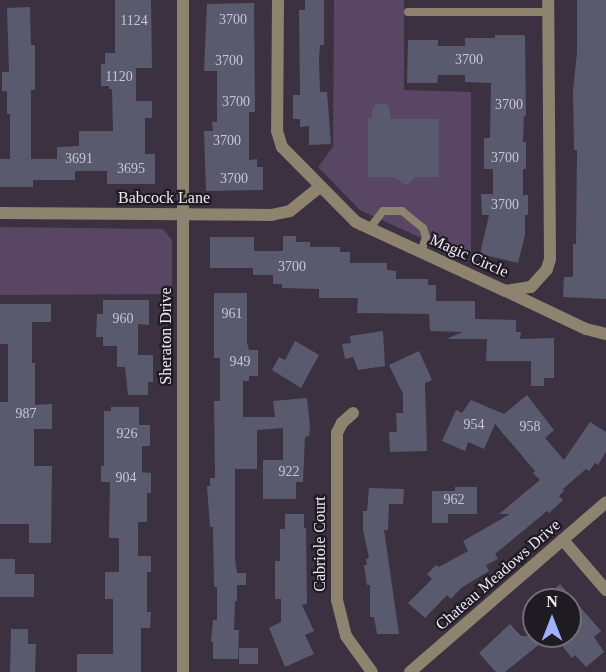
<!DOCTYPE html>
<html>
<head>
<meta charset="utf-8">
<style>
	body { margin:0 }
	#map { position:relative; width:606px; height:672px; overflow:hidden; background:#3b3141; font-family:"Times New Roman",serif }
	div>[style] { position:absolute }
	[style*='--x'] { left:calc(var(--x)*1px); top:calc(var(--y)*1px); width:calc(var(--w)*1px); rotate:calc(var(--a)*1deg) }
	.green>* { inset:0; background:#594665 }
	.building>* { inset:0; background:#5a5a6e; transform-origin:0 0 }
	.service>* { height:8px; margin:-4px; padding:0 4px; transform-origin:4px; border-radius:4px; background:#8d836e }
	.minor>* { height:12px; margin:-6px; padding:0 6px; transform-origin:6px; border-radius:6px; background:#8d836e }
	span { translate:-50% -50%; white-space:nowrap; text-align:center; line-height:1.15; -webkit-text-stroke:4.5px #1f1b22; paint-order:stroke }
	.number-label { font-size:14px; color:#cac5d2 }
	.number-label span { -webkit-text-stroke-width:0 }
	.street-label { font-size:16px; color:#efe9f3 }
	.north { position:absolute; left:522px; top:588px; width:60px; height:60px; box-sizing:border-box; background:#1f1b22; border:2px solid #726d76; border-radius:50%; rotate:0deg; font-size:16px; font-weight:700; line-height:24px; text-align:center; color:#efe9f3 }
	.north::after { content:''; display:block; margin:auto; width:21px; height:27px; background:#9fb3fd; clip-path:polygon(50% 0,100% 100%,50% 72%,0 100%) }
</style>
</head>
<body>
<div id="map">
	<div class="green">
		<i style="clip-path:polygon(334px 0,404px 0,404px 90px,471px 92px,471px 261px,360px 210px,318px 167px,333px 147px)"></i>
		<i style="clip-path:polygon(0 227px,163px 229px,172px 240px,172px 294px,0 295px)"></i>
	</div>
	<div class="building">
		<i style="clip-path:polygon(115px 0,151px 0,152px 68px,136px 68px,136px 101px,152px 101px,152px 118px,145px 118px,145px 154px,155px 154px,155px 184px,107px 184px,107px 171px,75px 171px,75px 180px,33px 180px,33px 187px,0 187px,0 159px,10px 159px,10px 114px,7px 114px,7px 91px,2px 91px,2px 72px,9px 72px,7px 8px,30px 7px,31px 45px,35px 45px,35px 90px,31px 90px,31px 159px,57px 159px,57px 147px,79px 146px,79px 131px,113px 131px,112px 89px,109px 89px,109px 86px,101px 86px,101px 64px,105px 64px,105px 53px,115px 53px)"></i>
		<i style="clip-path:polygon(305px 0,324px 0,324px 45px,320px 45px,319px 59px,320px 92px,327px 92px,331px 144px,309px 145px,309px 126px,300px 127px,300px 119px,293px 119px,293px 95px,300px 95px,299px 10px,305px 10px)"></i>
		<i style="clip-path:polygon(577px 0,606px 0,606px 299px,563px 297px,564px 277px,573px 277px,573px 244px,576px 244px,577px 150px,574px 150px,573px 91px,577px 52px)"></i>
		<i style="clip-path:polygon(254px 3px,255px 112px,249px 112px,249px 160px,257px 159px,257px 167px,263px 167px,263px 190px,206px 191px,204px 131px,213px 131px,212px 122px,217px 122px,217px 71px,204px 71px,207px 4px)"></i>
		<i style="clip-path:polygon(495px 35px,525px 35px,526px 116px,524px 116px,523px 142px,526px 142px,526px 169px,523px 169px,523px 195px,528px 195px,528px 215px,525px 215px,525px 235px,518px 263px,480px 254px,489px 215px,482px 215px,481px 194px,493px 194px,493px 169px,484px 169px,484px 138px,490px 138px,491px 83px,465px 82px,465px 75px,438px 75px,437px 83px,407px 83px,408px 40px,438px 40px,438px 46px,465px 46px,465px 38px,495px 38px)"></i>
		<i style="clip-path:polygon(376px 104px,386px 104px,390px 109px,390px 118px,393px 119px,439px 119px,439px 177px,416px 177px,408px 184px,403px 184px,395px 177px,368px 177px,368px 118px,372px 118px,372px 109px)"></i>
		<i style="clip-path:polygon(283px 236px,296px 236px,296px 242px,310px 242px,310px 247px,340px 247px,340px 252px,350px 252px,350px 263px,387px 263px,387px 270px,396px 271px,396px 279px,428px 279px,428px 285px,436px 285px,436px 301px,475px 301px,475px 319px,516px 320px,516px 332px,521px 332px,520px 339px,554px 338px,554px 378px,544px 378px,544px 386px,531px 386px,531px 361px,486px 361px,487px 339px,446px 339px,463px 332px,430px 331px,429px 314px,357px 313px,358px 298px,319px 298px,319px 289px,282px 288px,282px 284px,273px 284px,273px 275px,253px 275px,253px 268px,210px 268px,210px 237px,254px 237px,254px 251px,283px 251px)"></i>
		<i style="clip-path:polygon(214px 293px,247px 293px,247px 343px,249px 350px,258px 350px,258px 376px,249px 376px,249px 381px,243px 381px,243px 417px,275px 417px,273px 401px,307px 398px,310px 426px,309px 436px,305px 437px,303px 482px,296px 482px,296px 499px,263px 499px,263px 460px,283px 460px,283px 428px,257px 430px,257px 469px,235px 469px,235px 559px,237px 573px,246px 573px,246px 585px,237px 585px,237px 601px,235px 601px,234px 630px,239px 630px,238px 659px,213px 659px,213px 642px,211px 642px,213px 620px,217px 620px,217px 587px,214px 587px,213px 527px,210px 527px,207px 486px,210px 486px,210px 478px,215px 478px,214px 401px,220px 401px,220px 358px,214px 358px)"></i>
		<i style="clip-path:polygon(103px 300px,149px 300px,149px 325px,138px 324px,138px 355px,153px 355px,153px 382px,148px 382px,148px 395px,128px 395px,125px 367px,117px 367px,117px 346px,103px 346px,103px 337px,96px 337px,97px 314px,103px 314px)"></i>
		<i style="clip-path:polygon(0 304px,51px 304px,51px 322px,32px 322px,32px 363px,35px 363px,35px 405px,52px 404px,52px 429px,34px 429px,34px 466px,52px 466px,51px 543px,29px 543px,29px 524px,0 524px,0 402px,8px 402px,8px 344px,0 344px)"></i>
		<i style="clip-path:polygon(383px 331px,385px 366px,358px 370px,353px 357px,345px 359px,342px 344px,351px 343px,350px 336px)"></i>
		<i style="clip-path:polygon(295px 341px,319px 355px,301px 388px,272px 370px,279px 357px,285px 360px)"></i>
		<i style="clip-path:polygon(419px 351px,432px 380px,425px 383px,427px 451px,390px 452px,389px 432px,397px 432px,396px 413px,403px 413px,403px 394px,389px 365px)"></i>
		<i style="clip-path:polygon(527px 395px,554px 430px,545px 438px,564px 460px,590px 422px,606px 432px,606px 452px,598px 465px,595px 463px,589px 471px,586px 469px,563px 489px,564px 491px,559px 496px,563px 500px,549px 513px,547px 511px,495px 554px,498px 559px,486px 565px,489px 571px,461px 588px,451px 599px,447px 595px,425px 618px,408px 603px,432px 579px,427px 574px,436px 565px,439px 567px,468px 551px,463px 541px,510px 514px,499px 514px,540px 480px,533px 473px,535px 471px,495px 424px,484px 449px,468px 442px,465px 451px,442px 441px,456px 410px,462px 413px,471px 400px,504px 414px)"></i>
		<i style="clip-path:polygon(111px 407px,139px 407px,139px 425px,150px 425px,150px 446px,142px 446px,142px 472px,151px 473px,151px 493px,147px 493px,147px 522px,138px 522px,138px 556px,151px 556px,151px 572px,147px 572px,147px 612px,151px 612px,150px 628px,141px 628px,141px 672px,77px 672px,77px 654px,113px 654px,113px 599px,105px 599px,105px 572px,119px 572px,119px 538px,109px 538px,110px 482px,101px 482px,101px 466px,104px 466px,104px 411px,111px 411px)"></i>
		<i style="clip-path:polygon(455px 487px,477px 487px,477px 514px,448px 514px,448px 523px,432px 523px,432px 491px,455px 491px)"></i>
		<i style="clip-path:polygon(369px 488px,404px 489px,403px 504px,389px 504px,388px 530px,384px 530px,399px 634px,377px 634px,374px 617px,370px 617px,370px 585px,367px 585px,364px 565px,367px 565px,366px 559px,369px 558px,363px 530px,363px 511px,367px 511px)"></i>
		<i style="clip-path:polygon(285px 514px,304px 514px,304px 528px,306px 528px,307px 604px,302px 605px,314px 631px,305px 635px,314px 654px,285px 667px,269px 628px,281px 622px,281px 599px,275px 599px,275px 561px,280px 561px,280px 529px,285px 529px)"></i>
		<i style="clip-path:polygon(0 559px,15px 559px,15px 574px,34px 574px,34px 597px,0 597px)"></i>
		<i style="clip-path:polygon(560px 584px,601px 631px,594px 637px,604px 652px,586px 667px,575px 655px,572px 658px,554px 636px,570px 636px,570px 600px,543px 600px)"></i>
		<i style="clip-path:polygon(510px 624px,521px 636px,550px 636px,505px 672px,496px 672px,479px 653px)"></i>
		<i style="clip-path:polygon(11px 629px,28px 629px,28px 644px,36px 644px,35px 672px,10px 672px)"></i>
		<i style="left:239px;top:648px;width:19px;height:16px"></i>
	</div>
	<div class="service">
		<i style="--x:408;--y:12;--w:140;--a:0"></i>
		<i style="--x:369;--y:229;--w:23;--a:-52"></i>
		<i style="--x:383;--y:211;--w:19;--a:0"></i>
		<i style="--x:402;--y:211;--w:27;--a:39"></i>
		<i style="--x:423;--y:228;--w:9;--a:72"></i>
		<i style="--x:426;--y:237;--w:16;--a:108"></i>
	</div>
	<div class="minor">
		<i style="--x:278;--y:0;--w:131;--a:90.4"></i>
		<i style="--x:277;--y:131;--w:17;--a:73"></i>
		<i style="--x:282;--y:147;--w:105;--a:45.4"></i>
		<i style="--x:356;--y:222;--w:164;--a:24.8"></i>
		<i style="--x:505;--y:291;--w:26;--a:-9"></i>
		<i style="--x:531;--y:287;--w:24;--a:-48"></i>
		<i style="--x:547;--y:269;--w:10;--a:-73"></i>
		<i style="--x:550;--y:259;--w:259;--a:-90.4"></i>
		<i style="--x:0;--y:213;--w:271;--a:0.4"></i>
		<i style="--x:271;--y:215;--w:19;--a:-12"></i>
		<i style="--x:290;--y:211;--w:38;--a:-39"></i>
		<i style="--x:508;--y:292;--w:86;--a:25.4"></i>
		<i style="--x:586;--y:329;--w:21;--a:14"></i>
		<i style="--x:353;--y:413;--w:15;--a:138"></i>
		<i style="--x:342;--y:423;--w:11;--a:117"></i>
		<i style="--x:337;--y:433;--w:167;--a:90"></i>
		<i style="--x:337;--y:600;--w:37;--a:76"></i>
		<i style="--x:346;--y:636;--w:44;--a:54.2"></i>
		<i style="--x:563;--y:540;--w:66;--a:49.3"></i>
		<i style="--x:183;--y:672;--w:672;--a:-90"></i>
		<i style="--x:410;--y:672;--w:259;--a:-40.9"></i>
	</div>
	<div class="number-label">
		<span style="left:233px;top:20px">3700</span>
		<span style="left:134px;top:21px">1124</span>
		<span style="left:469px;top:60px">3700</span>
		<span style="left:229px;top:61px">3700</span>
		<span style="left:119px;top:77px">1120</span>
		<span style="left:236px;top:102px">3700</span>
		<span style="left:509px;top:105px">3700</span>
		<span style="left:227px;top:141px">3700</span>
		<span style="left:505px;top:158px">3700</span>
		<span style="left:79px;top:159px">3691</span>
		<span style="left:131px;top:169px">3695</span>
		<span style="left:234px;top:179px">3700</span>
		<span style="left:505px;top:205px">3700</span>
		<span style="left:292px;top:267px">3700</span>
		<span style="left:232px;top:314px">961</span>
		<span style="left:123px;top:319px">960</span>
		<span style="left:240px;top:362px">949</span>
		<span style="left:26px;top:414px">987</span>
		<span style="left:474px;top:425px">954</span>
		<span style="left:530px;top:427px">958</span>
		<span style="left:127px;top:434px">926</span>
		<span style="left:289px;top:472px">922</span>
		<span style="left:126px;top:478px">904</span>
		<span style="left:454px;top:500px">962</span>
	</div>
	<div class="street-label">
		<span style="left:164px;top:198px">Babcock Lane</span>
		<span style="left:469px;top:256px;rotate:24deg">Magic Circle</span>
		<span style="left:166px;top:336px;rotate:-90deg">Sheraton Drive</span>
		<span style="left:320px;top:544px;rotate:-90deg">Cabriole Court</span>
		<span style="left:498px;top:575px;rotate:-41deg">Chateau Meadows Drive</span>
	</div>
	<div class="north">N</div>
</div>
</body>
</html>
